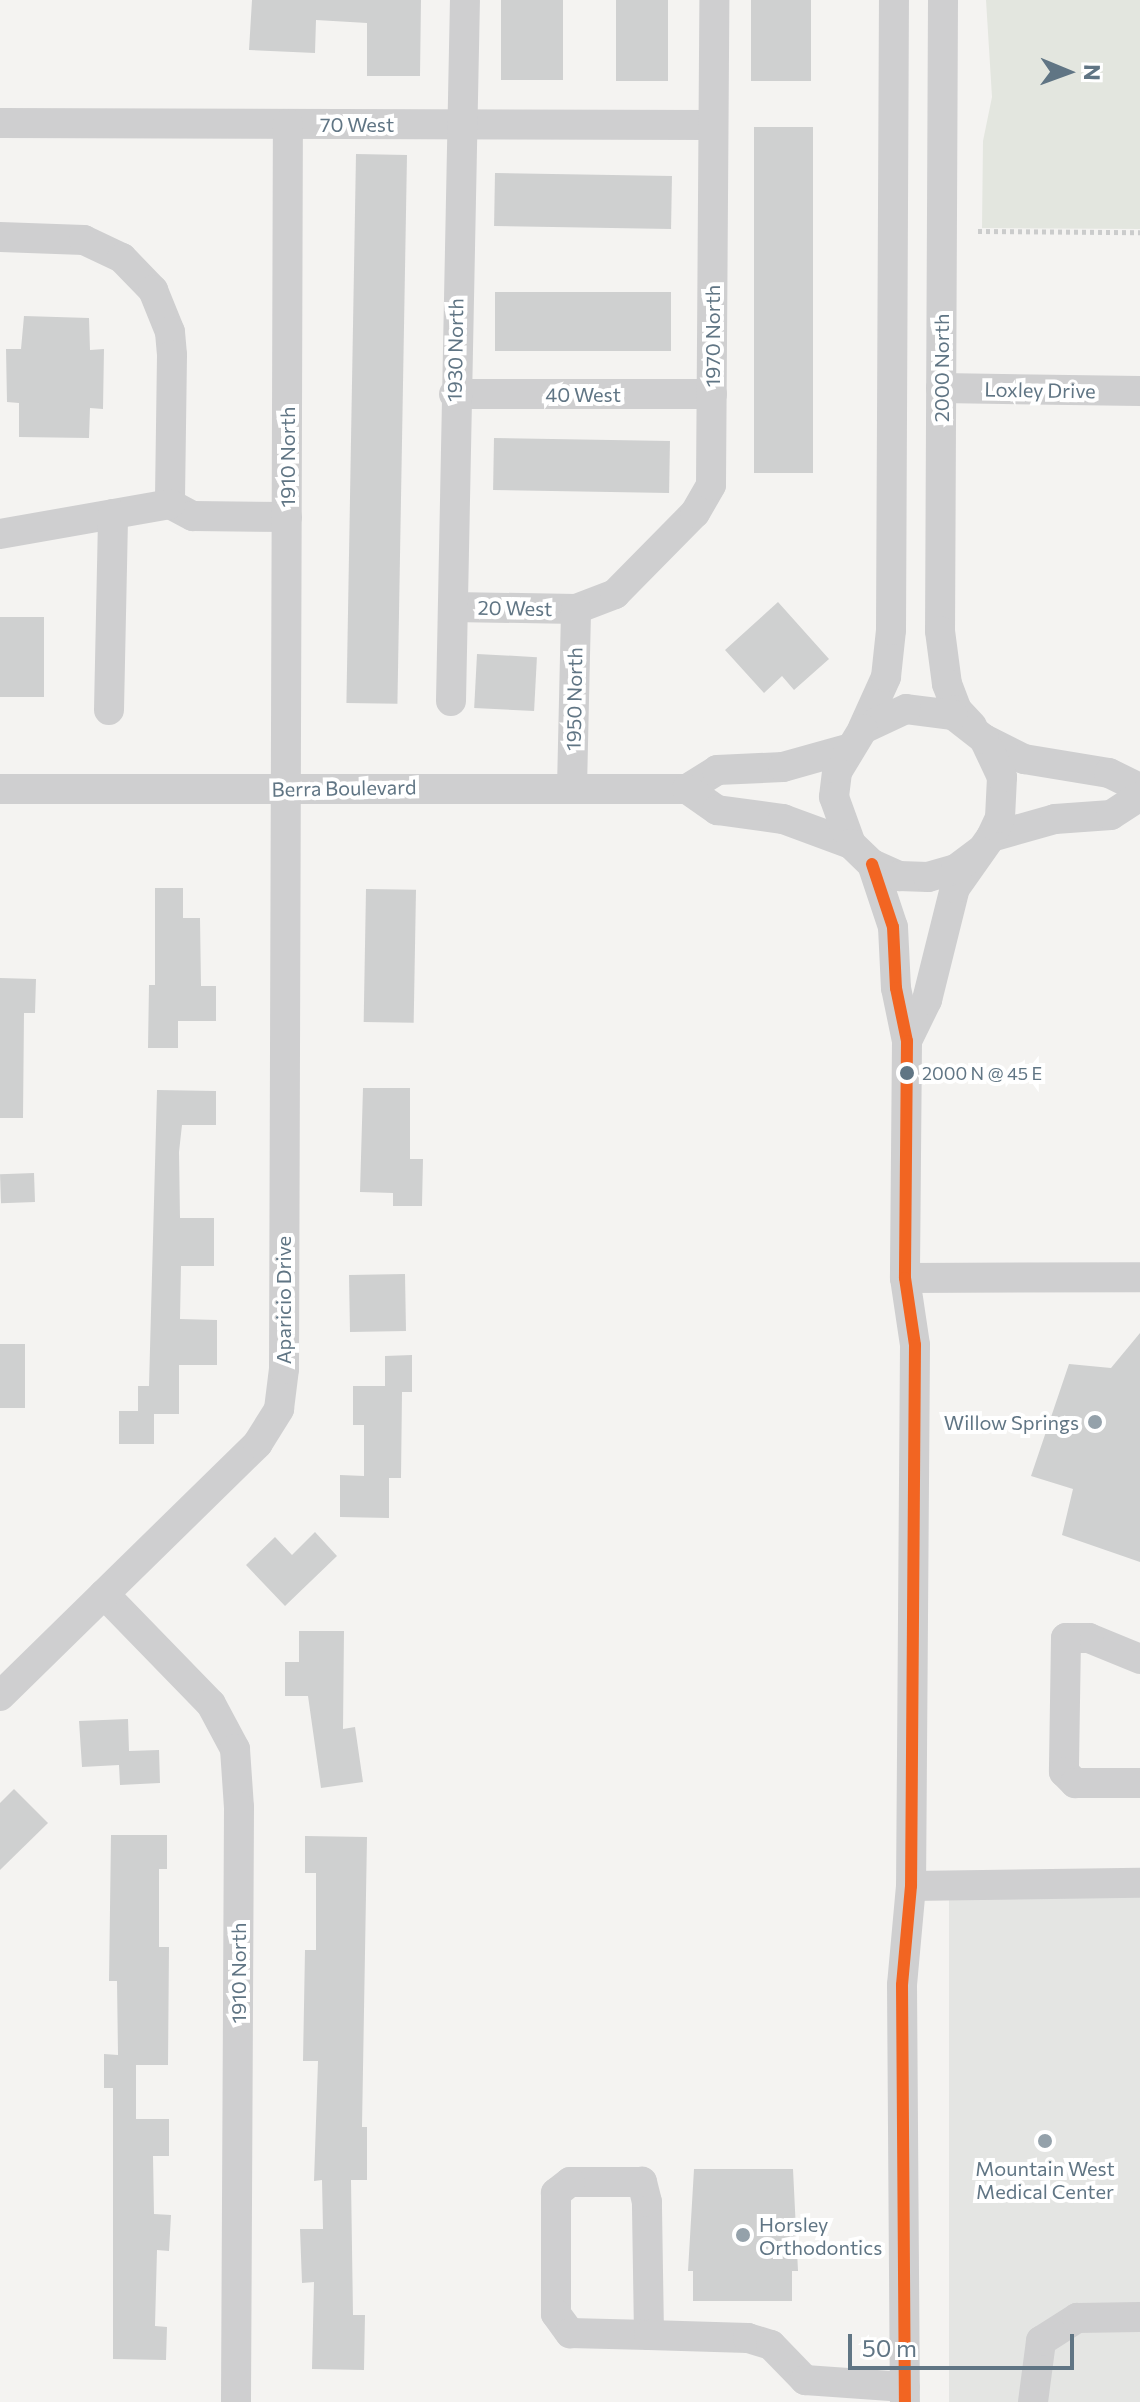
<!DOCTYPE html>
<html>
<head>
<meta charset="utf-8">
<style>
	body { margin:0 }
	#map { position:relative; width:1140px; height:2402px; overflow:hidden; background:#f4f3f1; font-family:Commissioner,sans-serif }
	div>[style] { position:absolute }
	[style*='--x'] { left:calc(var(--x)*1px); top:calc(var(--y)*1px); width:calc(var(--w)*1px); rotate:calc(var(--a)*1deg) }
	.built>* { inset:0; background:#e4e5e3; transform-origin:0 0 }
	.green>* { inset:0; background:#e3e6df }
	.building>* { inset:0; background:#cfd0d0; transform-origin:0 0 }
	.path>* { height:5px; margin-top:-2.5px; transform-origin:0; background:repeating-linear-gradient(90deg,#cbcccc 0 4px,transparent 0 8px) }
	.minor>* { height:30px; margin:-15px; padding:0 15px; transform-origin:15px; border-radius:15px; background:#cfcfd0 }
	.bus-1>* { height:12px; margin:-6px; padding:0 6px; transform-origin:6px; border-radius:6px; background:#f26522 }
	.dots>* { width:22px; height:22px; translate:-50% -50%; box-sizing:border-box; border:4px solid #fff; border-radius:50% }
	span { translate:-50% -50%; white-space:nowrap; text-align:center; line-height:1.15; -webkit-text-stroke:8px #fff; paint-order:stroke }
	.bus-label { font-size:18px; color:#607584 }
	.left { translate:0 -50%; text-align:left }
	.street-label { font-size:20px; color:#607584 }
	.poi-label { font-size:20px; color:#607584 }
	.right { translate:-100% -50%; text-align:right }
	.north { position:absolute; left:1028px; top:32px; width:80px; height:80px; -webkit-text-stroke:6px #fff; paint-order:stroke; rotate:91deg; font-size:22px; font-weight:700; line-height:32px; text-align:center; color:#607584 }
	.north::after { content:''; display:block; margin:auto; width:28px; height:36px; background:#607584; clip-path:polygon(50% 0,100% 100%,50% 72%,0 100%) }
	.scale { position:absolute; left:848px; top:2334px; width:226px; height:36px; box-sizing:border-box; border:4px solid #607584; border-top:0; padding-left:10px; font-size:24px; line-height:28px; white-space:nowrap; color:#607584; -webkit-text-stroke:6px #fff; paint-order:stroke }
</style>
</head>
<body>
<div id="map">
	<div class="built">
		<i style="left:1140px;top:1878px;width:524px;height:191px;rotate:90deg"></i>
	</div>
	<div class="green">
		<i style="clip-path:polygon(986px 0,1140px 0,1140px 229px,982px 228px,983px 141px,992px 97px)"></i>
	</div>
	<div class="building">
		<i style="clip-path:polygon(252px 0,421px 0,420px 76px,367px 76px,367px 23px,316px 20px,315px 53px,249px 50px)"></i>
		<i style="left:501px;top:0;width:62px;height:80px"></i>
		<i style="left:616px;top:0;width:52px;height:81px"></i>
		<i style="left:751px;top:0;width:60px;height:81px"></i>
		<i style="left:754px;top:127px;width:59px;height:346px"></i>
		<i style="left:356px;top:154px;width:51px;height:549px;rotate:1deg"></i>
		<i style="left:495px;top:173px;width:177px;height:53px;rotate:1deg"></i>
		<i style="left:495px;top:292px;width:176px;height:59px"></i>
		<i style="clip-path:polygon(24px 316px,89px 318px,90px 350px,104px 349px,103px 409px,90px 408px,89px 438px,19px 437px,19px 403px,7px 402px,6px 349px,21px 349px)"></i>
		<i style="left:494px;top:438px;width:176px;height:52px;rotate:1deg"></i>
		<i style="clip-path:polygon(778px 602px,829px 659px,794px 690px,782px 676px,764px 693px,725px 650px)"></i>
		<i style="left:0;top:617px;width:44px;height:80px"></i>
		<i style="left:477px;top:654px;width:60px;height:54px;rotate:3deg"></i>
		<i style="clip-path:polygon(155px 888px,183px 888px,183px 918px,200px 918px,201px 986px,216px 986px,216px 1021px,178px 1021px,178px 1048px,148px 1048px,149px 985px,155px 985px)"></i>
		<i style="left:366px;top:889px;width:50px;height:133px;rotate:1deg"></i>
		<i style="clip-path:polygon(0 978px,36px 979px,35px 1013px,24px 1013px,23px 1118px,0 1118px)"></i>
		<i style="clip-path:polygon(363px 1088px,410px 1088px,410px 1159px,423px 1159px,422px 1206px,393px 1206px,393px 1193px,360px 1192px)"></i>
		<i style="clip-path:polygon(157px 1090px,216px 1091px,216px 1125px,182px 1125px,179px 1152px,180px 1218px,214px 1218px,214px 1266px,181px 1266px,180px 1319px,217px 1320px,217px 1365px,179px 1365px,179px 1414px,154px 1414px,154px 1444px,119px 1444px,119px 1411px,138px 1411px,138px 1386px,149px 1386px)"></i>
		<i style="left:34px;top:1173px;width:29px;height:34px;rotate:88deg"></i>
		<i style="left:405px;top:1274px;width:57px;height:56px;rotate:89deg"></i>
		<i style="clip-path:polygon(1140px 1333px,1140px 1562px,1062px 1535px,1073px 1489px,1031px 1476px,1069px 1364px,1111px 1368px)"></i>
		<i style="left:0;top:1344px;width:25px;height:64px"></i>
		<i style="clip-path:polygon(412px 1355px,412px 1392px,402px 1392px,401px 1478px,389px 1478px,389px 1518px,340px 1517px,340px 1475px,364px 1476px,364px 1425px,353px 1425px,353px 1386px,385px 1386px,385px 1356px)"></i>
		<i style="clip-path:polygon(315px 1532px,337px 1556px,285px 1606px,246px 1565px,275px 1537px,292px 1555px)"></i>
		<i style="clip-path:polygon(299px 1631px,344px 1631px,343px 1729px,355px 1727px,363px 1782px,321px 1788px,308px 1696px,285px 1696px,285px 1662px,299px 1662px)"></i>
		<i style="clip-path:polygon(128px 1719px,129px 1751px,159px 1750px,160px 1783px,120px 1785px,119px 1765px,82px 1767px,79px 1721px)"></i>
		<i style="clip-path:polygon(14px 1789px,48px 1823px,0 1870px,0 1803px)"></i>
		<i style="clip-path:polygon(111px 1835px,167px 1835px,167px 1869px,159px 1869px,159px 1947px,169px 1947px,168px 2065px,136px 2065px,136px 2119px,169px 2119px,169px 2156px,153px 2156px,154px 2214px,171px 2215px,169px 2251px,157px 2250px,155px 2326px,167px 2327px,166px 2360px,113px 2359px,113px 2088px,104px 2088px,104px 2054px,118px 2055px,117px 1981px,109px 1981px)"></i>
		<i style="clip-path:polygon(305px 1836px,367px 1837px,362px 2127px,367px 2127px,367px 2180px,351px 2180px,353px 2315px,365px 2315px,364px 2370px,312px 2369px,314px 2282px,302px 2283px,300px 2229px,323px 2229px,322px 2180px,314px 2181px,318px 2061px,303px 2061px,305px 1950px,316px 1950px,316px 1873px,305px 1873px)"></i>
		<i style="clip-path:polygon(694px 2169px,793px 2169px,798px 2271px,792px 2271px,792px 2301px,693px 2301px,693px 2271px,688px 2271px)"></i>
	</div>
	<div class="path">
		<i style="--x:978;--y:231;--w:162;--a:0.4"></i>
	</div>
	<div class="minor">
		<i style="--x:943;--y:0;--w:631;--a:90.27"></i>
		<i style="--x:940;--y:631;--w:53;--a:82.5"></i>
		<i style="--x:947;--y:684;--w:28;--a:69"></i>
		<i style="--x:957;--y:710;--w:22;--a:47"></i>
		<i style="--x:0;--y:123;--w:713;--a:0.16"></i>
		<i style="--x:0;--y:237;--w:84;--a:2"></i>
		<i style="--x:84;--y:240;--w:42;--a:25.3"></i>
		<i style="--x:122;--y:258;--w:45;--a:45.9"></i>
		<i style="--x:153;--y:290;--w:45;--a:68"></i>
		<i style="--x:170;--y:332;--w:23;--a:85"></i>
		<i style="--x:172;--y:355;--w:149;--a:90.8"></i>
		<i style="--x:170;--y:504;--w:26;--a:28"></i>
		<i style="--x:193;--y:516;--w:94;--a:0.6"></i>
		<i style="--x:941;--y:388;--w:199;--a:0.9"></i>
		<i style="--x:454;--y:394;--w:258;--a:0"></i>
		<i style="--x:0;--y:534;--w:173;--a:-10"></i>
		<i style="--x:453;--y:607;--w:123;--a:0.9"></i>
		<i style="--x:576;--y:609;--w:42;--a:-21"></i>
		<i style="--x:615;--y:594;--w:114;--a:-45.4"></i>
		<i style="--x:695;--y:513;--w:32;--a:-60"></i>
		<i style="--x:711;--y:485;--w:485;--a:-89.6"></i>
		<i style="--x:451;--y:701;--w:701;--a:-88.86"></i>
		<i style="--x:109;--y:710;--w:196;--a:-88.8"></i>
		<i style="--x:863;--y:728;--w:56;--a:-65.7"></i>
		<i style="--x:886;--y:677;--w:47;--a:-83.9"></i>
		<i style="--x:891;--y:630;--w:630;--a:-89.73"></i>
		<i style="--x:984;--y:739;--w:45;--a:26.6"></i>
		<i style="--x:1024;--y:759;--w:86;--a:9.4"></i>
		<i style="--x:1109;--y:773;--w:34;--a:26"></i>
		<i style="--x:572;--y:788;--w:179;--a:-88.7"></i>
		<i style="--x:0;--y:789;--w:687;--a:0"></i>
		<i style="--x:687;--y:789;--w:36;--a:-32"></i>
		<i style="--x:717;--y:770;--w:66;--a:-2.6"></i>
		<i style="--x:783;--y:767;--w:66;--a:-15.7"></i>
		<i style="--x:687;--y:789;--w:37;--a:35"></i>
		<i style="--x:717;--y:810;--w:67;--a:7.8"></i>
		<i style="--x:783;--y:819;--w:72;--a:20.2"></i>
		<i style="--x:991;--y:837;--w:66;--a:-15.7"></i>
		<i style="--x:1055;--y:819;--w:56;--a:-4.1"></i>
		<i style="--x:1111;--y:815;--w:35;--a:-33"></i>
		<i style="--x:872;--y:864;--w:66;--a:71.6"></i>
		<i style="--x:893;--y:927;--w:61;--a:87.2"></i>
		<i style="--x:896;--y:988;--w:54;--a:78.3"></i>
		<i style="--x:907;--y:1041;--w:237;--a:90.5"></i>
		<i style="--x:905;--y:1278;--w:68;--a:81.5"></i>
		<i style="--x:915;--y:1345;--w:541;--a:90.42"></i>
		<i style="--x:911;--y:1886;--w:99;--a:95.2"></i>
		<i style="--x:902;--y:1985;--w:417;--a:89.6"></i>
		<i style="--x:907;--y:1041;--w:46;--a:-64"></i>
		<i style="--x:927;--y:1000;--w:115;--a:-76"></i>
		<i style="--x:955;--y:888;--w:62;--a:-54.8"></i>
		<i style="--x:991;--y:837;--w:21;--a:-65"></i>
		<i style="--x:1000;--y:818;--w:41;--a:-87.2"></i>
		<i style="--x:1002;--y:777;--w:42;--a:-115.3"></i>
		<i style="--x:984;--y:739;--w:39;--a:-142"></i>
		<i style="--x:953;--y:715;--w:47;--a:-172.7"></i>
		<i style="--x:906;--y:709;--w:47;--a:155.1"></i>
		<i style="--x:863;--y:729;--w:50;--a:121.2"></i>
		<i style="--x:837;--y:772;--w:25;--a:97"></i>
		<i style="--x:834;--y:797;--w:50;--a:70.1"></i>
		<i style="--x:851;--y:844;--w:29;--a:44"></i>
		<i style="--x:872;--y:864;--w:30;--a:24"></i>
		<i style="--x:899;--y:876;--w:29;--a:2"></i>
		<i style="--x:928;--y:877;--w:29;--a:-16"></i>
		<i style="--x:956;--y:869;--w:30;--a:-37"></i>
		<i style="--x:905;--y:1278;--w:235;--a:-0.2"></i>
		<i style="--x:104;--y:1594;--w:153;--a:45.8"></i>
		<i style="--x:211;--y:1704;--w:51;--a:61.9"></i>
		<i style="--x:235;--y:1749;--w:58;--a:86.1"></i>
		<i style="--x:239;--y:1807;--w:595;--a:90.29"></i>
		<i style="--x:1140;--y:1659;--w:55;--a:-157.6"></i>
		<i style="--x:1089;--y:1638;--w:23;--a:180"></i>
		<i style="--x:1066;--y:1638;--w:134;--a:90.9"></i>
		<i style="--x:1064;--y:1772;--w:16;--a:45"></i>
		<i style="--x:1075;--y:1783;--w:65;--a:0"></i>
		<i style="--x:0;--y:1696;--w:361;--a:-44.4"></i>
		<i style="--x:258;--y:1443;--w:40;--a:-58"></i>
		<i style="--x:279;--y:1409;--w:40;--a:-82.9"></i>
		<i style="--x:284;--y:1369;--w:1245;--a:-89.82"></i>
		<i style="--x:911;--y:1886;--w:229;--a:-0.8"></i>
		<i style="--x:649;--y:2335;--w:133;--a:-90.9"></i>
		<i style="--x:647;--y:2202;--w:21;--a:-104"></i>
		<i style="--x:642;--y:2182;--w:72;--a:180"></i>
		<i style="--x:570;--y:2182;--w:18;--a:142"></i>
		<i style="--x:556;--y:2193;--w:121;--a:90"></i>
		<i style="--x:556;--y:2314;--w:24;--a:54"></i>
		<i style="--x:570;--y:2333;--w:79;--a:1.5"></i>
		<i style="--x:649;--y:2335;--w:99;--a:1.7"></i>
		<i style="--x:748;--y:2338;--w:24;--a:17"></i>
		<i style="--x:771;--y:2345;--w:49;--a:45.8"></i>
		<i style="--x:805;--y:2380;--w:100;--a:4"></i>
		<i style="--x:1033;--y:2402;--w:62;--a:-82.5"></i>
		<i style="--x:1041;--y:2341;--w:43;--a:-32.6"></i>
		<i style="--x:1077;--y:2318;--w:63;--a:-0.9"></i>
	</div>
	<div class="bus-1">
		<i style="--x:872;--y:864;--w:66;--a:71.6"></i>
		<i style="--x:893;--y:927;--w:61;--a:87.2"></i>
		<i style="--x:896;--y:988;--w:54;--a:78.3"></i>
		<i style="--x:907;--y:1041;--w:237;--a:90.5"></i>
		<i style="--x:905;--y:1278;--w:68;--a:81.5"></i>
		<i style="--x:915;--y:1345;--w:541;--a:90.42"></i>
		<i style="--x:911;--y:1886;--w:99;--a:95.2"></i>
		<i style="--x:902;--y:1985;--w:417;--a:89.6"></i>
	</div>
	<div class="dots">
		<i style="left:907px;top:1073px;background:#607584"></i>
		<i style="left:1095px;top:1422px;background:#94a1aa"></i>
		<i style="left:1045px;top:2141px;background:#94a1aa"></i>
		<i style="left:743px;top:2235px;background:#94a1aa"></i>
	</div>
	<div class="bus-label">
		<span class="left" style="left:922px;top:1073px">2000 N @ 45 E</span>
	</div>
	<div class="street-label">
		<span style="left:357px;top:124px">70 West</span>
		<span style="left:712px;top:336px;rotate:-90deg">1970 North</span>
		<span style="left:455px;top:350px;rotate:-89deg">1930 North</span>
		<span style="left:941px;top:368px;rotate:-90deg">2000 North</span>
		<span style="left:1040px;top:390px;rotate:1deg">Loxley Drive</span>
		<span style="left:583px;top:394px">40 West</span>
		<span style="left:287px;top:457px;rotate:-90deg">1910 North</span>
		<span style="left:515px;top:608px;rotate:1deg">20 West</span>
		<span style="left:574px;top:699px;rotate:-89deg">1950 North</span>
		<span style="left:344px;top:788px;rotate:-1deg">Berra Boulevard</span>
		<span style="left:283px;top:1300px;rotate:-90deg">Aparicio Drive</span>
		<span style="left:238px;top:1973px;rotate:-90deg">1910 North</span>
	</div>
	<div class="poi-label">
		<span class="right" style="left:1079px;top:1422px">Willow Springs</span>
		<span style="left:1045px;top:2180px">Mountain West<br>Medical Center</span>
		<span class="left" style="left:759px;top:2236px">Horsley<br>Orthodontics</span>
	</div>
	<div class="north">N</div>
	<div class="scale">50 m</div>
</div>
</body>
</html>
